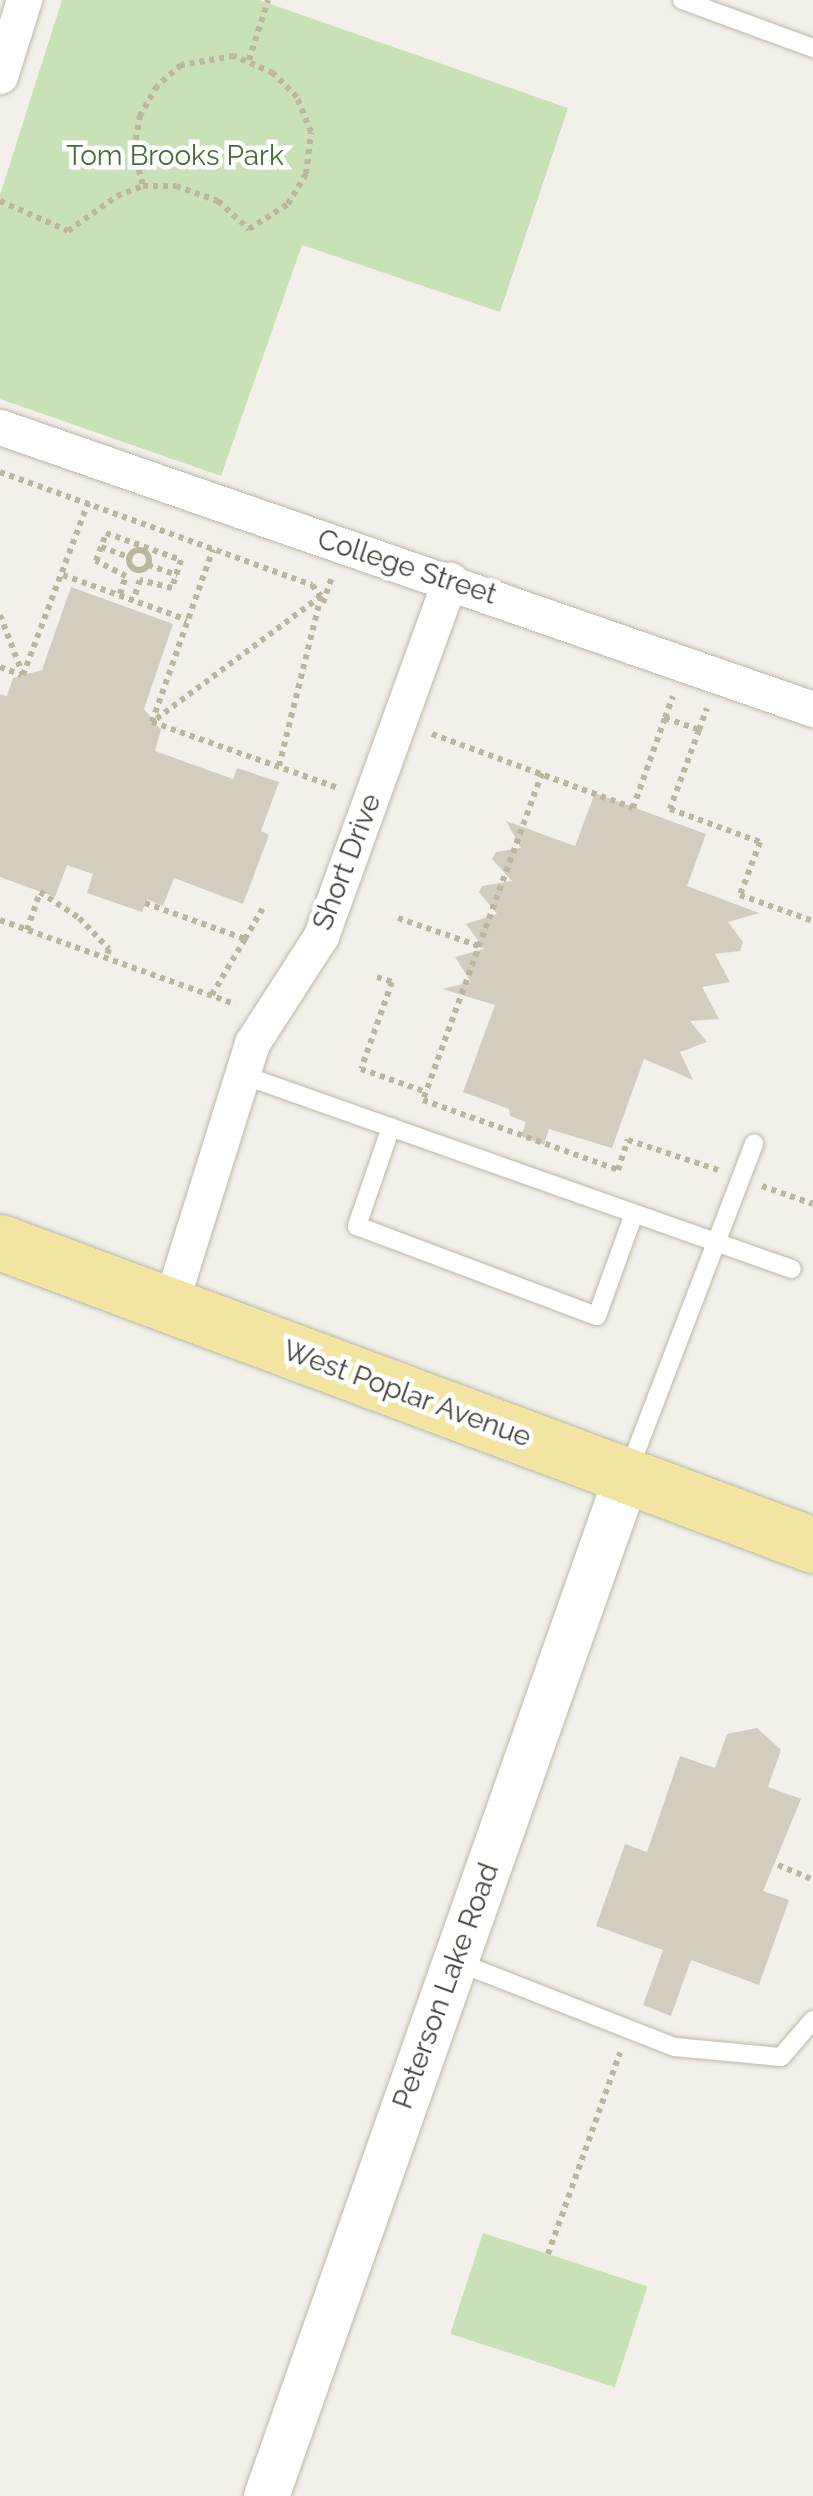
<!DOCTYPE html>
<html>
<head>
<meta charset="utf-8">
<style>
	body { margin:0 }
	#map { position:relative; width:813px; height:2496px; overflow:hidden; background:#f2f0e8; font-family:Raleway,sans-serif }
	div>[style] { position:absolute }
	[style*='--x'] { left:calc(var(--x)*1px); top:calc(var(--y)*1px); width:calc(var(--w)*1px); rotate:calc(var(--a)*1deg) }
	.green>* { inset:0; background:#c9e1b6; transform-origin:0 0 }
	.building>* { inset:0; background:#d2cdbf }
	.path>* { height:6px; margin-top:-3px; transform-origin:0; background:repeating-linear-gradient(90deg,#bcb59f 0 5px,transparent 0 10px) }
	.path>.ring { margin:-3px; padding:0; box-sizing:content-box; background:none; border:6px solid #bcb59f; border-radius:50% }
	.roads { filter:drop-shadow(0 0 2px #bcb8ac) drop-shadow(0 0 2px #bcb8ac) }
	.service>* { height:18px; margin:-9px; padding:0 9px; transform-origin:9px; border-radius:9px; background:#fff }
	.minor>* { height:35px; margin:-17.5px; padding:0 17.5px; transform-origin:17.5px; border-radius:17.5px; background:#fff }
	.tertiary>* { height:45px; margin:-22.5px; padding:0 22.5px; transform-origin:22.5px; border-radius:22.5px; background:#fff }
	.primary>* { height:55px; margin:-27.5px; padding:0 27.5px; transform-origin:27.5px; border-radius:27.5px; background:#f2e4a1 }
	span { translate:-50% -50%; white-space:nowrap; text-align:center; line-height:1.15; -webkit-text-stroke:9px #fff; paint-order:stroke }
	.park-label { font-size:28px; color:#426f32 }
	.street-label { font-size:28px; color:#444138 }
</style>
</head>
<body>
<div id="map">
	<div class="green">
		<i style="clip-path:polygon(62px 0,259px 0,568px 108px,500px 312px,302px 245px,221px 476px,0 399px,0 195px)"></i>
		<i style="left:483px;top:2233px;width:173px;height:106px;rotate:18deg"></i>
	</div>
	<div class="building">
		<i style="clip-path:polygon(71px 587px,173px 624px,144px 709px,161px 730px,155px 751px,233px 779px,237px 768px,279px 782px,261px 831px,269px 835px,243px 904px,174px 878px,163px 906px,147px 899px,142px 912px,87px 893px,93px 874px,67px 865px,55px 897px,0 877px,0 694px,7px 696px,13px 678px,42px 670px)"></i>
		<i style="clip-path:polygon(595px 793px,706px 834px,687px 886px,759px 913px,728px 922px,743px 942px,740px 951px,715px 954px,730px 982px,702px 987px,719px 1019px,690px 1021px,707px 1042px,680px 1052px,693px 1080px,644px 1059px,612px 1148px,549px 1129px,544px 1145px,521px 1136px,526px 1122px,510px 1116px,509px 1109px,463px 1092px,495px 1005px,442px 989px,471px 982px,455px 957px,484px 949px,466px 924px,497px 914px,479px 892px,482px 886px,512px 881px,492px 859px,496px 852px,521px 848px,506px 821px,575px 846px)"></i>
		<i style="clip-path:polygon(757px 1728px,781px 1750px,768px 1787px,801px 1799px,763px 1891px,789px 1900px,759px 1985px,691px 1960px,671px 2016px,643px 2005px,663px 1950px,596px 1926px,625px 1844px,647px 1852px,680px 1756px,715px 1768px,727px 1734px)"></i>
	</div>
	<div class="path">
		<i style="--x:249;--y:60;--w:63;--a:-72.4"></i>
		<i style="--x:0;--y:201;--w:74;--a:23.8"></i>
		<i style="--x:68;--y:231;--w:60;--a:-35.5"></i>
		<i style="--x:117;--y:196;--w:28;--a:-21"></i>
		<i style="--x:143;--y:186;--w:33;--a:0"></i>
		<i style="--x:176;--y:186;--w:45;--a:19.7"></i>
		<i style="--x:218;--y:201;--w:42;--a:42.1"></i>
		<i style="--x:249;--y:229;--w:46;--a:-32.7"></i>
		<i style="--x:288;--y:204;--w:35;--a:-59"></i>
		<i style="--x:306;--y:174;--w:42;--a:-83.2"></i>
		<i style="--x:311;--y:132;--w:38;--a:-112"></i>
		<i style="--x:297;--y:97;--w:34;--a:-135"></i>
		<i style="--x:273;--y:73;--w:43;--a:-156.4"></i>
		<i style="--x:234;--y:56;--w:54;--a:170.4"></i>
		<i style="--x:181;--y:65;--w:32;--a:139"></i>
		<i style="--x:157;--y:86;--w:34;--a:120"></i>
		<i style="--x:140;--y:115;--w:36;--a:100"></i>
		<i style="--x:134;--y:150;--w:37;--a:76"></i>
		<i style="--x:0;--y:472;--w:332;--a:19.9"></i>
		<i style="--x:312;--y:585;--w:14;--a:51"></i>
		<i style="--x:101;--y:547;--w:30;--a:20"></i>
		<i class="ring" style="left:129px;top:550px;width:14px;height:14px"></i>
		<i style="--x:148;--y:565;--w:31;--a:19"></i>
		<i style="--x:63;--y:575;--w:132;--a:19.9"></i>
		<i style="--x:120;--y:594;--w:19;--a:-72"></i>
		<i style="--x:126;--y:576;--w:34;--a:-153"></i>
		<i style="--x:96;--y:561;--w:30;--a:-70"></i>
		<i style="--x:106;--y:533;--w:80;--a:19.8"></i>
		<i style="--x:181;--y:560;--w:29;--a:108"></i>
		<i style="--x:172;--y:588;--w:33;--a:-166"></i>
		<i style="--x:140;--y:580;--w:20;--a:108"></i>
		<i style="--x:323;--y:603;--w:28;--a:-71"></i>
		<i style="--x:0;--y:615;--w:64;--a:69"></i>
		<i style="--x:23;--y:675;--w:184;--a:-69.3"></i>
		<i style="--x:0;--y:667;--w:23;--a:20"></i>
		<i style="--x:665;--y:718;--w:23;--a:-70"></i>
		<i style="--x:152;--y:722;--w:183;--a:-70.6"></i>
		<i style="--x:699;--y:730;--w:23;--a:-70"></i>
		<i style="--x:432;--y:734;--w:214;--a:20.2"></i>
		<i style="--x:633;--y:808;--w:96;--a:-70.4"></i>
		<i style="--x:665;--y:718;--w:36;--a:19"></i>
		<i style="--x:699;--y:730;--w:84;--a:110.2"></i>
		<i style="--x:670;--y:809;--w:96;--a:20.1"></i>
		<i style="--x:760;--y:842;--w:57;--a:110.7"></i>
		<i style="--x:740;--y:895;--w:77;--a:19.6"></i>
		<i style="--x:279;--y:766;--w:175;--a:-76.1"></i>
		<i style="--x:321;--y:596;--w:211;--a:143.3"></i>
		<i style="--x:152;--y:722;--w:195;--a:19.5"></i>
		<i style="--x:542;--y:773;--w:348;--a:110"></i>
		<i style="--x:423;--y:1100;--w:207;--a:19.7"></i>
		<i style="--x:618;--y:1170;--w:32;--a:-72"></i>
		<i style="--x:628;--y:1140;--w:95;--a:18.4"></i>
		<i style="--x:145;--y:903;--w:106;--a:19.8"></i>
		<i style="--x:245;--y:939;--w:66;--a:120.8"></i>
		<i style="--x:398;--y:918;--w:86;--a:19.1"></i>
		<i style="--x:0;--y:920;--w:250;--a:19.7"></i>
		<i style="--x:27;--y:930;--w:40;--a:-71.1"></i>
		<i style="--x:40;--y:892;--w:47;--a:33.7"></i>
		<i style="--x:79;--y:918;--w:43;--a:45.9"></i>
		<i style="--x:109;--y:949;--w:9;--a:108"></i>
		<i style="--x:245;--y:939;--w:39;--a:-60"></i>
		<i style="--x:377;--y:977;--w:16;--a:18"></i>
		<i style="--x:392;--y:982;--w:92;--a:109.6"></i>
		<i style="--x:361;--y:1069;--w:69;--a:19.5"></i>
		<i style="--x:762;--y:1186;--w:54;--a:19.4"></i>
		<i style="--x:778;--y:1865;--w:38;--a:23"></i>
		<i style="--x:548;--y:2254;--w:214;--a:-70.3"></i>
	</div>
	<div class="roads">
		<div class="service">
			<i style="--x:682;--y:0;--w:140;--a:20.1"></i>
			<i style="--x:240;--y:1074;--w:585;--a:19.46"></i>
			<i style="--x:391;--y:1127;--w:105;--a:109"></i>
			<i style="--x:357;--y:1226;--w:256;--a:20.6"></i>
			<i style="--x:597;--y:1316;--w:109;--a:-70.1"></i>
			<i style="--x:628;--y:1472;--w:352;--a:-69"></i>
			<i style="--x:455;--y:1961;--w:236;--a:21.4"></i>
			<i style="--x:675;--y:2047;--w:106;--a:5.4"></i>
			<i style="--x:781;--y:2057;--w:49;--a:-49.1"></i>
		</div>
		<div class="minor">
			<i style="--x:0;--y:76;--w:80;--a:-72.5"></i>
			<i style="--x:0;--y:427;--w:861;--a:19.13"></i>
			<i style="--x:170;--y:1305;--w:275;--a:-72.6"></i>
			<i style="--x:252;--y:1043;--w:127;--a:-57.2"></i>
			<i style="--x:321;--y:936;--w:379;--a:-70.1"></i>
		</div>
		<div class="tertiary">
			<i style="--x:266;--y:2496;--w:1081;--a:-70.54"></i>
		</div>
		<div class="primary">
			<i style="--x:0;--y:1242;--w:868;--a:20.44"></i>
		</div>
	</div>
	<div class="park-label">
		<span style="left:175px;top:156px">Tom Brooks Park</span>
	</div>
	<div class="street-label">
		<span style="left:407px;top:567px;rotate:18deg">College Street</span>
		<span style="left:347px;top:862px;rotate:-69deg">Short Drive</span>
		<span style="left:407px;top:1394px;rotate:20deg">West Poplar Avenue</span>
		<span style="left:446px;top:1986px;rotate:-70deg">Peterson Lake Road</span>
	</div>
</div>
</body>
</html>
